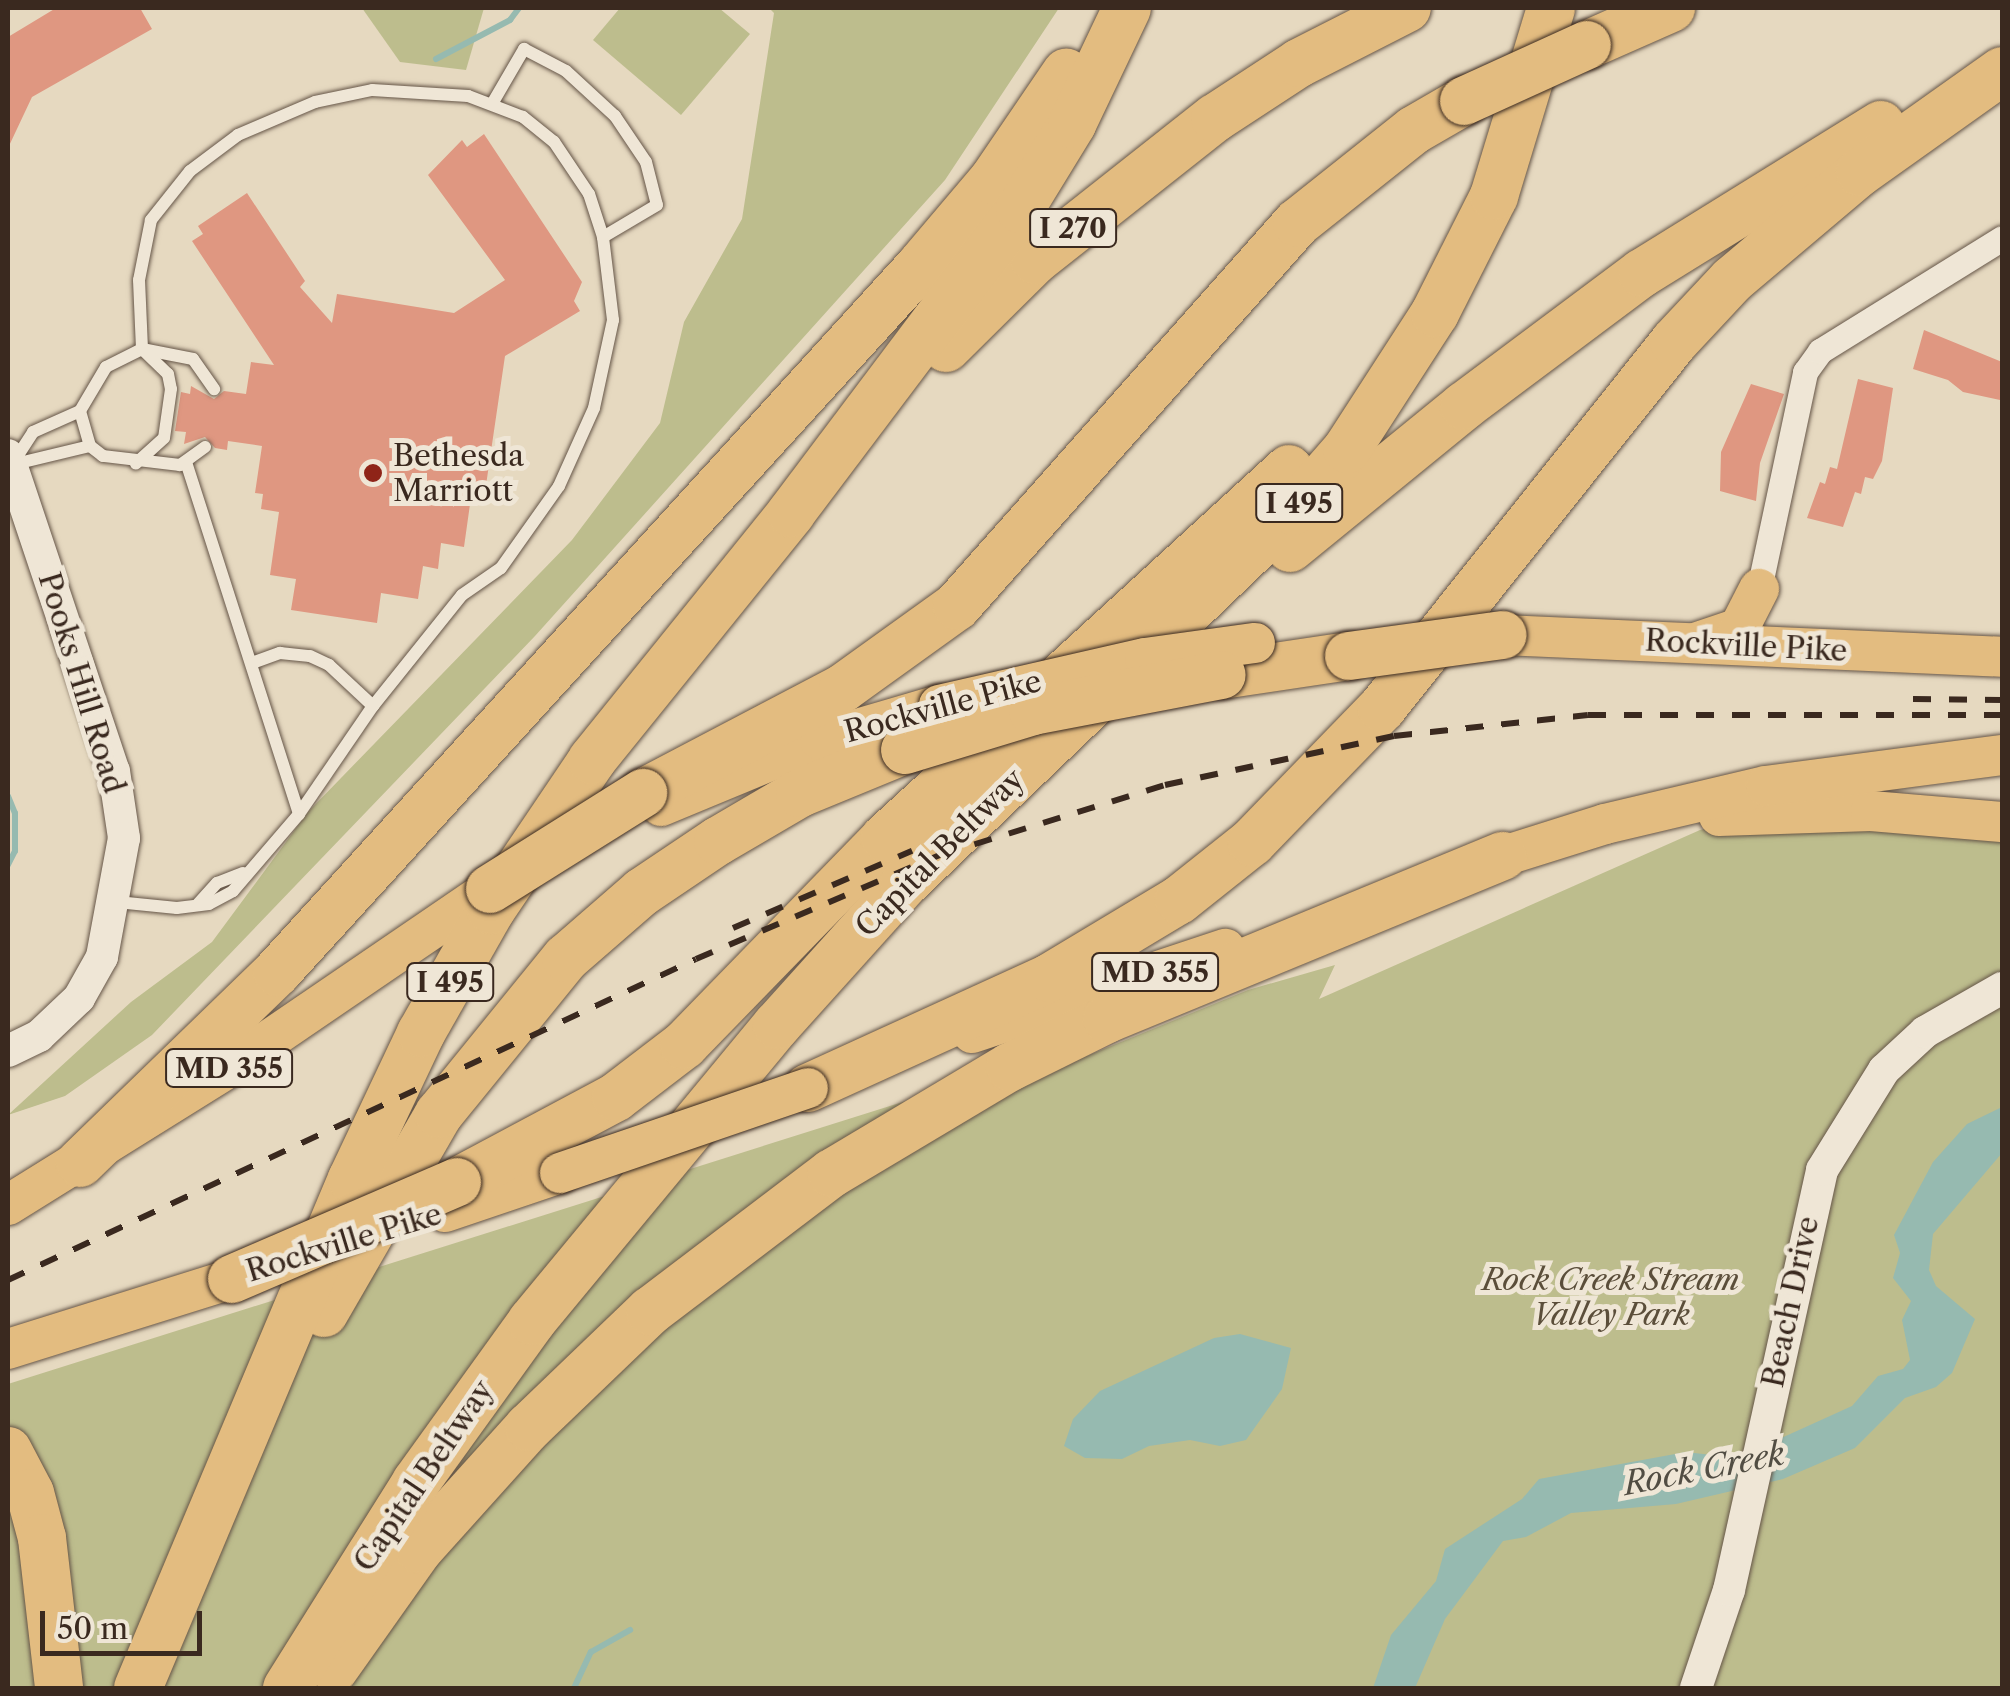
<!DOCTYPE html>
<html>
<head>
<meta charset="utf-8">
<style>
	body { margin:0 }
	#map { position:relative; width:2010px; height:1696px; overflow:hidden; background:#e6d9c0; font-family:"Libre Caslon Text",serif }
	div>[style] { position:absolute }
	[style*='--x'] { left:calc(var(--x)*1px); top:calc(var(--y)*1px); width:calc(var(--w)*1px); rotate:calc(var(--a)*1deg) }
	.green>* { inset:0; background:#bdbd8d }
	.water>* { inset:0; background:#96bab0 }
	.stream>* { height:6px; margin:-3px; padding:0 3px; transform-origin:3px; border-radius:3px; background:#96bab0 }
	.building>* { inset:0; background:#df9781 }
	.roads { filter:drop-shadow(0 0 2px #655547) drop-shadow(0 0 2px #655547) }
	.service>* { height:12px; margin:-6px; padding:0 6px; transform-origin:6px; border-radius:6px; background:#efe6d6 }
	.minor>* { height:25px; margin:-12.5px; padding:0 12.5px; transform-origin:12.5px; border-radius:12.5px; background:#efe6d6 }
	.tertiary>* { height:32px; margin:-16px; padding:0 16px; transform-origin:16px; border-radius:16px; background:#efe6d6 }
	.primary>* { height:40px; margin:-20px; padding:0 20px; transform-origin:20px; border-radius:20px; background:#e3bc80 }
	.motorway>* { height:48px; margin:-24px; padding:0 24px; transform-origin:24px; border-radius:24px; background:#e3bc80 }
	.rail>* { height:6px; margin-top:-3px; transform-origin:0; background:repeating-linear-gradient(90deg,#3a291f 0 18px,transparent 0 36px) }
	.bridges { filter:drop-shadow(0 0 2px #3a291f) drop-shadow(0 0 2px #3a291f) }
	.primary-bridge>* { height:40px; margin:-20px; padding:0 20px; transform-origin:20px; border-radius:20px; background:#e3bc80 }
	.motorway-bridge>* { height:48px; margin:-24px; padding:0 24px; transform-origin:24px; border-radius:24px; background:#e3bc80 }
	.dots>* { width:28px; height:28px; translate:-50% -50%; box-sizing:border-box; border:5px solid #efe6d6; border-radius:50% }
	span { translate:-50% -50%; white-space:nowrap; text-align:center; line-height:1.15; -webkit-text-stroke:10px #efe6d6; paint-order:stroke }
	.shield-label span { padding:2px 8px; background:#efe6d6; border:2px solid; border-radius:8px; -webkit-text-stroke-width:0 }
	.shield-label { font-size:28px; color:#3a291f; font-weight:700 }
	.poi-label { font-size:30px; color:#3a291f }
	.left { translate:0 -50%; text-align:left }
	.street-label { font-size:30px; color:#3a291f }
	.park-label { font-size:30px; color:#5b4e3a; font-style:italic }
	.water-label { font-size:32px; color:#514d43; font-style:italic }
	.frame { position:absolute; inset:0; border:10px solid #3a291f; pointer-events:none }
	.scale { position:absolute; left:40px; top:1611px; width:162px; height:45px; box-sizing:border-box; border:5px solid #3a291f; border-top:0; padding-left:12px; font-size:30px; line-height:35px; white-space:nowrap; color:#3a291f; -webkit-text-stroke:8px #efe6d6; paint-order:stroke }
</style>
</head>
<body>
<div id="map">
	<div class="green">
		<i style="clip-path:polygon(362px 8px,484px 8px,466px 70px,400px 62px)"></i>
		<i style="clip-path:polygon(620px 8px,719px 8px,750px 34px,681px 115px,593px 40px)"></i>
		<i style="clip-path:polygon(769px 8px,1059px 8px,945px 180px,535px 636px,152px 1035px,65px 1096px,8px 1115px,131px 1002px,212px 942px,308px 812px,572px 540px,660px 423px,684px 322px,742px 219px,774px 13px)"></i>
		<i style="clip-path:polygon(2002px 807px,2002px 1688px,8px 1688px,8px 1384px,928px 1094px,1072px 1062px,1248px 990px,1335px 965px,1319px 999px,1700px 830px,1765px 814px)"></i>
	</div>
	<div class="water">
		<i style="clip-path:polygon(2002px 1107px,2002px 1153px,1933px 1234px,1929px 1270px,1936px 1286px,1975px 1319px,1952px 1373px,1936px 1387px,1905px 1398px,1855px 1448px,1783px 1479px,1676px 1504px,1571px 1513px,1526px 1537px,1503px 1541px,1445px 1619px,1415px 1688px,1373px 1688px,1391px 1635px,1436px 1581px,1445px 1549px,1522px 1499px,1539px 1479px,1686px 1452px,1737px 1458px,1852px 1406px,1878px 1376px,1903px 1369px,1910px 1360px,1902px 1320px,1911px 1301px,1893px 1278px,1900px 1253px,1894px 1235px,1933px 1162px,1967px 1124px)"></i>
		<i style="clip-path:polygon(1240px 1334px,1291px 1348px,1282px 1389px,1246px 1440px,1220px 1446px,1190px 1440px,1149px 1446px,1122px 1459px,1085px 1458px,1064px 1446px,1073px 1419px,1100px 1391px,1214px 1338px)"></i>
	</div>
	<div class="stream">
		<i style="--x:436;--y:59;--w:84;--a:-27.8"></i>
		<i style="--x:510;--y:20;--w:15;--a:-53"></i>
		<i style="--x:8;--y:796;--w:18;--a:68"></i>
		<i style="--x:15;--y:813;--w:38;--a:90"></i>
		<i style="--x:15;--y:851;--w:16;--a:117"></i>
		<i style="--x:574;--y:1688;--w:40;--a:-65"></i>
		<i style="--x:591;--y:1652;--w:45;--a:-29.4"></i>
	</div>
	<div class="building">
		<i style="clip-path:polygon(56px 8px,140px 8px,152px 29px,32px 97px,8px 148px,8px 37px)"></i>
		<i style="clip-path:polygon(484px 134px,582px 282px,574px 301px,580px 311px,505px 356px,485px 492px,472px 490px,464px 547px,441px 543px,438px 569px,423px 566px,418px 599px,381px 593px,377px 623px,291px 610px,296px 579px,270px 575px,279px 512px,261px 509px,263px 494px,255px 493px,262px 446px,228px 441px,227px 450px,215px 448px,205px 437px,184px 444px,186px 432px,175px 431px,181px 392px,190px 394px,191px 386px,214px 399px,224px 391px,246px 394px,251px 362px,274px 365px,192px 241px,203px 234px,198px 226px,247px 193px,305px 281px,300px 287px,332px 323px,337px 294px,454px 313px,505px 280px,428px 175px,462px 140px,467px 147px)"></i>
		<i style="clip-path:polygon(1924px 330px,2002px 362px,2000px 400px,1963px 392px,1948px 380px,1913px 369px)"></i>
		<i style="clip-path:polygon(1858px 379px,1893px 388px,1882px 461px,1873px 479px,1865px 477px,1861px 494px,1855px 492px,1843px 527px,1807px 518px,1820px 482px,1825px 484px,1830px 467px,1837px 469px)"></i>
		<i style="clip-path:polygon(1751px 384px,1784px 394px,1760px 463px,1756px 501px,1720px 491px,1721px 452px)"></i>
	</div>
	<div class="roads">
		<div class="service">
			<i style="--x:492;--y:104;--w:64;--a:-59.8"></i>
			<i style="--x:524;--y:49;--w:47;--a:27.6"></i>
			<i style="--x:566;--y:71;--w:67;--a:42.6"></i>
			<i style="--x:615;--y:116;--w:55;--a:56"></i>
			<i style="--x:646;--y:162;--w:44;--a:75.7"></i>
			<i style="--x:657;--y:205;--w:63;--a:149.3"></i>
			<i style="--x:205;--y:447;--w:31;--a:144"></i>
			<i style="--x:180;--y:465;--w:78;--a:-173.3"></i>
			<i style="--x:103;--y:456;--w:16;--a:-142"></i>
			<i style="--x:90;--y:446;--w:36;--a:-106"></i>
			<i style="--x:80;--y:411;--w:51;--a:-59.4"></i>
			<i style="--x:106;--y:367;--w:40;--a:-26.6"></i>
			<i style="--x:142;--y:349;--w:52;--a:11.1"></i>
			<i style="--x:193;--y:359;--w:37;--a:55"></i>
			<i style="--x:186;--y:462;--w:370;--a:72.2"></i>
			<i style="--x:13;--y:463;--w:37;--a:-57"></i>
			<i style="--x:33;--y:432;--w:51;--a:-24.1"></i>
			<i style="--x:15;--y:464;--w:77;--a:-13.5"></i>
			<i style="--x:252;--y:663;--w:30;--a:-20"></i>
			<i style="--x:280;--y:653;--w:30;--a:6"></i>
			<i style="--x:310;--y:656;--w:21;--a:25"></i>
			<i style="--x:329;--y:665;--w:60;--a:43"></i>
			<i style="--x:117;--y:902;--w:60;--a:5.7"></i>
			<i style="--x:177;--y:908;--w:32;--a:-7"></i>
			<i style="--x:209;--y:904;--w:27;--a:-28"></i>
			<i style="--x:233;--y:891;--w:101;--a:-49.4"></i>
			<i style="--x:299;--y:814;--w:131;--a:-55.6"></i>
			<i style="--x:373;--y:706;--w:142;--a:-51.3"></i>
			<i style="--x:462;--y:595;--w:47;--a:-34.7"></i>
			<i style="--x:501;--y:568;--w:100;--a:-54.7"></i>
			<i style="--x:559;--y:486;--w:85;--a:-65.8"></i>
			<i style="--x:594;--y:408;--w:90;--a:-77.8"></i>
			<i style="--x:613;--y:320;--w:84;--a:-96.9"></i>
			<i style="--x:603;--y:237;--w:45;--a:-108"></i>
			<i style="--x:589;--y:194;--w:63;--a:-123.9"></i>
			<i style="--x:554;--y:142;--w:40;--a:-141"></i>
			<i style="--x:523;--y:117;--w:59;--a:-159.1"></i>
			<i style="--x:468;--y:96;--w:96;--a:-176.4"></i>
			<i style="--x:372;--y:90;--w:58;--a:168.1"></i>
			<i style="--x:315;--y:102;--w:84;--a:156.8"></i>
			<i style="--x:238;--y:135;--w:60;--a:143.1"></i>
			<i style="--x:190;--y:171;--w:63;--a:128.5"></i>
			<i style="--x:151;--y:220;--w:61;--a:101.3"></i>
			<i style="--x:139;--y:280;--w:69;--a:87.5"></i>
			<i style="--x:142;--y:349;--w:36;--a:44"></i>
			<i style="--x:168;--y:374;--w:15;--a:79"></i>
			<i style="--x:171;--y:389;--w:49;--a:98.1"></i>
			<i style="--x:164;--y:438;--w:38;--a:138"></i>
			<i style="--x:197;--y:905;--w:30;--a:-48"></i>
			<i style="--x:217;--y:883;--w:28;--a:-21"></i>
		</div>
		<div class="minor">
			<i style="--x:1759;--y:589;--w:222;--a:-78"></i>
			<i style="--x:1805;--y:372;--w:26;--a:-54"></i>
			<i style="--x:1820;--y:351;--w:214;--a:-31.8"></i>
		</div>
		<div class="tertiary">
			<i style="--x:8;--y:455;--w:333;--a:71.5"></i>
			<i style="--x:114;--y:771;--w:68;--a:81.5"></i>
			<i style="--x:124;--y:838;--w:121;--a:100.5"></i>
			<i style="--x:102;--y:957;--w:47;--a:119.3"></i>
			<i style="--x:79;--y:998;--w:55;--a:136.5"></i>
			<i style="--x:39;--y:1036;--w:34;--a:154"></i>
			<i style="--x:1696;--y:1688;--w:103;--a:-71.4"></i>
			<i style="--x:1729;--y:1590;--w:430;--a:-77.5"></i>
			<i style="--x:1822;--y:1170;--w:118;--a:-58.2"></i>
			<i style="--x:1884;--y:1070;--w:56;--a:-42.8"></i>
			<i style="--x:1925;--y:1032;--w:89;--a:-29.7"></i>
		</div>
		<div class="primary">
			<i style="--x:1503;--y:635;--w:499;--a:2.5"></i>
			<i style="--x:1698;--y:642;--w:43;--a:-18.9"></i>
			<i style="--x:1739;--y:628;--w:44;--a:-62.9"></i>
			<i style="--x:661;--y:806;--w:172;--a:-22.5"></i>
			<i style="--x:820;--y:740;--w:124;--a:-16.4"></i>
			<i style="--x:1719;--y:816;--w:152;--a:-1.9"></i>
			<i style="--x:1871;--y:811;--w:131;--a:4.8"></i>
			<i style="--x:1475;--y:865;--w:136;--a:-17.5"></i>
			<i style="--x:1605;--y:824;--w:165;--a:-13.3"></i>
			<i style="--x:1766;--y:786;--w:238;--a:-7.5"></i>
			<i style="--x:972;--y:1033;--w:267;--a:-18.4"></i>
			<i style="--x:8;--y:1205;--w:259;--a:-31.9"></i>
			<i style="--x:228;--y:1068;--w:317;--a:-34.3"></i>
			<i style="--x:445;--y:1212;--w:121;--a:-18.7"></i>
			<i style="--x:8;--y:1349;--w:235;--a:-17.4"></i>
		</div>
		<div class="motorway">
			<i style="--x:1587;--y:45;--w:92;--a:-23.8"></i>
			<i style="--x:946;--y:348;--w:125;--a:-44.7"></i>
			<i style="--x:1035;--y:260;--w:229;--a:-38.3"></i>
			<i style="--x:1215;--y:118;--w:100;--a:-33.2"></i>
			<i style="--x:1299;--y:63;--w:121;--a:-27"></i>
			<i style="--x:1290;--y:548;--w:225;--a:-39.2"></i>
			<i style="--x:1464;--y:406;--w:222;--a:-36.8"></i>
			<i style="--x:1642;--y:273;--w:281;--a:-31.8"></i>
			<i style="--x:1222;--y:675;--w:128;--a:-8.5"></i>
			<i style="--x:643;--y:793;--w:226;--a:-27.7"></i>
			<i style="--x:843;--y:688;--w:140;--a:-35.7"></i>
			<i style="--x:957;--y:606;--w:512;--a:-48.4"></i>
			<i style="--x:1297;--y:223;--w:149;--a:-38.5"></i>
			<i style="--x:1414;--y:130;--w:58;--a:-30.1"></i>
			<i style="--x:808;--y:1088;--w:265;--a:-24.5"></i>
			<i style="--x:1049;--y:978;--w:152;--a:-31"></i>
			<i style="--x:1179;--y:900;--w:93;--a:-38.5"></i>
			<i style="--x:1252;--y:842;--w:187;--a:-45.9"></i>
			<i style="--x:1382;--y:708;--w:468;--a:-51.4"></i>
			<i style="--x:1674;--y:342;--w:85;--a:-46.9"></i>
			<i style="--x:1732;--y:280;--w:167;--a:-40.2"></i>
			<i style="--x:1860;--y:172;--w:174;--a:-35.4"></i>
			<i style="--x:80;--y:1163;--w:274;--a:-44.1"></i>
			<i style="--x:277;--y:972;--w:955;--a:-47.67"></i>
			<i style="--x:920;--y:266;--w:113;--a:-49.7"></i>
			<i style="--x:993;--y:180;--w:130;--a:-55.7"></i>
			<i style="--x:457;--y:1182;--w:180;--a:-28.1"></i>
			<i style="--x:616;--y:1097;--w:86;--a:-37.4"></i>
			<i style="--x:684;--y:1045;--w:289;--a:-45.8"></i>
			<i style="--x:885;--y:838;--w:547;--a:-42.41"></i>
			<i style="--x:324;--y:1313;--w:230;--a:-60"></i>
			<i style="--x:439;--y:1114;--w:201;--a:-50.9"></i>
			<i style="--x:566;--y:958;--w:101;--a:-41"></i>
			<i style="--x:642;--y:892;--w:92;--a:-33.9"></i>
			<i style="--x:718;--y:841;--w:95;--a:-30.3"></i>
			<i style="--x:800;--y:793;--w:113;--a:-22.3"></i>
			<i style="--x:8;--y:1451;--w:47;--a:62.4"></i>
			<i style="--x:30;--y:1493;--w:47;--a:75.1"></i>
			<i style="--x:42;--y:1538;--w:151;--a:83.5"></i>
			<i style="--x:334;--y:1669;--w:147;--a:-54.7"></i>
			<i style="--x:419;--y:1549;--w:164;--a:-48"></i>
			<i style="--x:529;--y:1427;--w:168;--a:-43.8"></i>
			<i style="--x:650;--y:1311;--w:228;--a:-37.2"></i>
			<i style="--x:832;--y:1173;--w:207;--a:-30.8"></i>
			<i style="--x:1010;--y:1067;--w:108;--a:-26.3"></i>
			<i style="--x:1107;--y:1019;--w:428;--a:-22.4"></i>
			<i style="--x:138;--y:1688;--w:552;--a:-67.2"></i>
			<i style="--x:352;--y:1179;--w:161;--a:-64.7"></i>
			<i style="--x:421;--y:1033;--w:142;--a:-60.4"></i>
			<i style="--x:491;--y:910;--w:181;--a:-56"></i>
			<i style="--x:592;--y:760;--w:317;--a:-51.1"></i>
			<i style="--x:791;--y:513;--w:381;--a:-53"></i>
			<i style="--x:1020;--y:209;--w:100;--a:-58.5"></i>
			<i style="--x:1072;--y:124;--w:128;--a:-64.6"></i>
			<i style="--x:287;--y:1688;--w:243;--a:-57.9"></i>
			<i style="--x:416;--y:1482;--w:198;--a:-54.2"></i>
			<i style="--x:532;--y:1321;--w:384;--a:-50.4"></i>
			<i style="--x:777;--y:1025;--w:190;--a:-48"></i>
			<i style="--x:904;--y:884;--w:539;--a:-43.8"></i>
			<i style="--x:1293;--y:511;--w:82;--a:-48.9"></i>
			<i style="--x:1347;--y:449;--w:162;--a:-57.1"></i>
			<i style="--x:1435;--y:313;--w:131;--a:-63.2"></i>
			<i style="--x:1494;--y:196;--w:196;--a:-73.1"></i>
		</div>
	</div>
	<div class="rail">
		<i style="--x:1913;--y:699;--w:89;--a:0.6"></i>
		<i style="--x:733;--y:928;--w:195;--a:-23.3"></i>
		<i style="--x:8;--y:1280;--w:759;--a:-25.01"></i>
		<i style="--x:696;--y:959;--w:265;--a:-23.1"></i>
		<i style="--x:940;--y:855;--w:236;--a:-17.3"></i>
		<i style="--x:1165;--y:785;--w:234;--a:-12.1"></i>
		<i style="--x:1394;--y:736;--w:195;--a:-6.2"></i>
		<i style="--x:1588;--y:715;--w:414;--a:0"></i>
	</div>
	<div class="bridges">
		<div class="primary-bridge">
			<i style="--x:939;--y:705;--w:211;--a:-12.9"></i>
			<i style="--x:1145;--y:658;--w:111;--a:-7.8"></i>
			<i style="--x:560;--y:1173;--w:262;--a:-18.9"></i>
		</div>
		<div class="motorway-bridge">
			<i style="--x:1464;--y:101;--w:135;--a:-24.5"></i>
			<i style="--x:1349;--y:656;--w:155;--a:-7.8"></i>
			<i style="--x:905;--y:750;--w:134;--a:-16.9"></i>
			<i style="--x:1033;--y:711;--w:192;--a:-10.8"></i>
			<i style="--x:490;--y:889;--w:181;--a:-32.1"></i>
			<i style="--x:232;--y:1279;--w:245;--a:-23.3"></i>
		</div>
	</div>
	<div class="dots">
		<i style="left:373px;top:473px;background:#8f2418"></i>
	</div>
	<div class="shield-label">
		<span style="left:1073px;top:228px">I 270</span>
		<span style="left:1299px;top:503px">I 495</span>
		<span style="left:1155px;top:972px">MD 355</span>
		<span style="left:450px;top:982px">I 495</span>
		<span style="left:229px;top:1068px">MD 355</span>
	</div>
	<div class="poi-label">
		<span class="left" style="left:393px;top:473px">Bethesda<br>Marriott</span>
	</div>
	<div class="street-label">
		<span style="left:1746px;top:646px;rotate:3deg">Rockville Pike</span>
		<span style="left:81px;top:683px;rotate:73deg">Pooks Hill Road</span>
		<span style="left:943px;top:707px;rotate:-15deg">Rockville Pike</span>
		<span style="left:940px;top:853px;rotate:-45deg">Capital Beltway</span>
		<span style="left:344px;top:1243px;rotate:-17deg">Rockville Pike</span>
		<span style="left:1791px;top:1302px;rotate:-78deg">Beach Drive</span>
		<span style="left:424px;top:1476px;rotate:-56deg">Capital Beltway</span>
	</div>
	<div class="park-label">
		<span style="left:1611px;top:1297px">Rock Creek Stream<br>Valley Park</span>
	</div>
	<div class="water-label">
		<span style="left:1704px;top:1469px;rotate:-11deg">Rock Creek</span>
	</div>
	<div class="frame"></div>
	<div class="scale">50 m</div>
</div>
</body>
</html>
